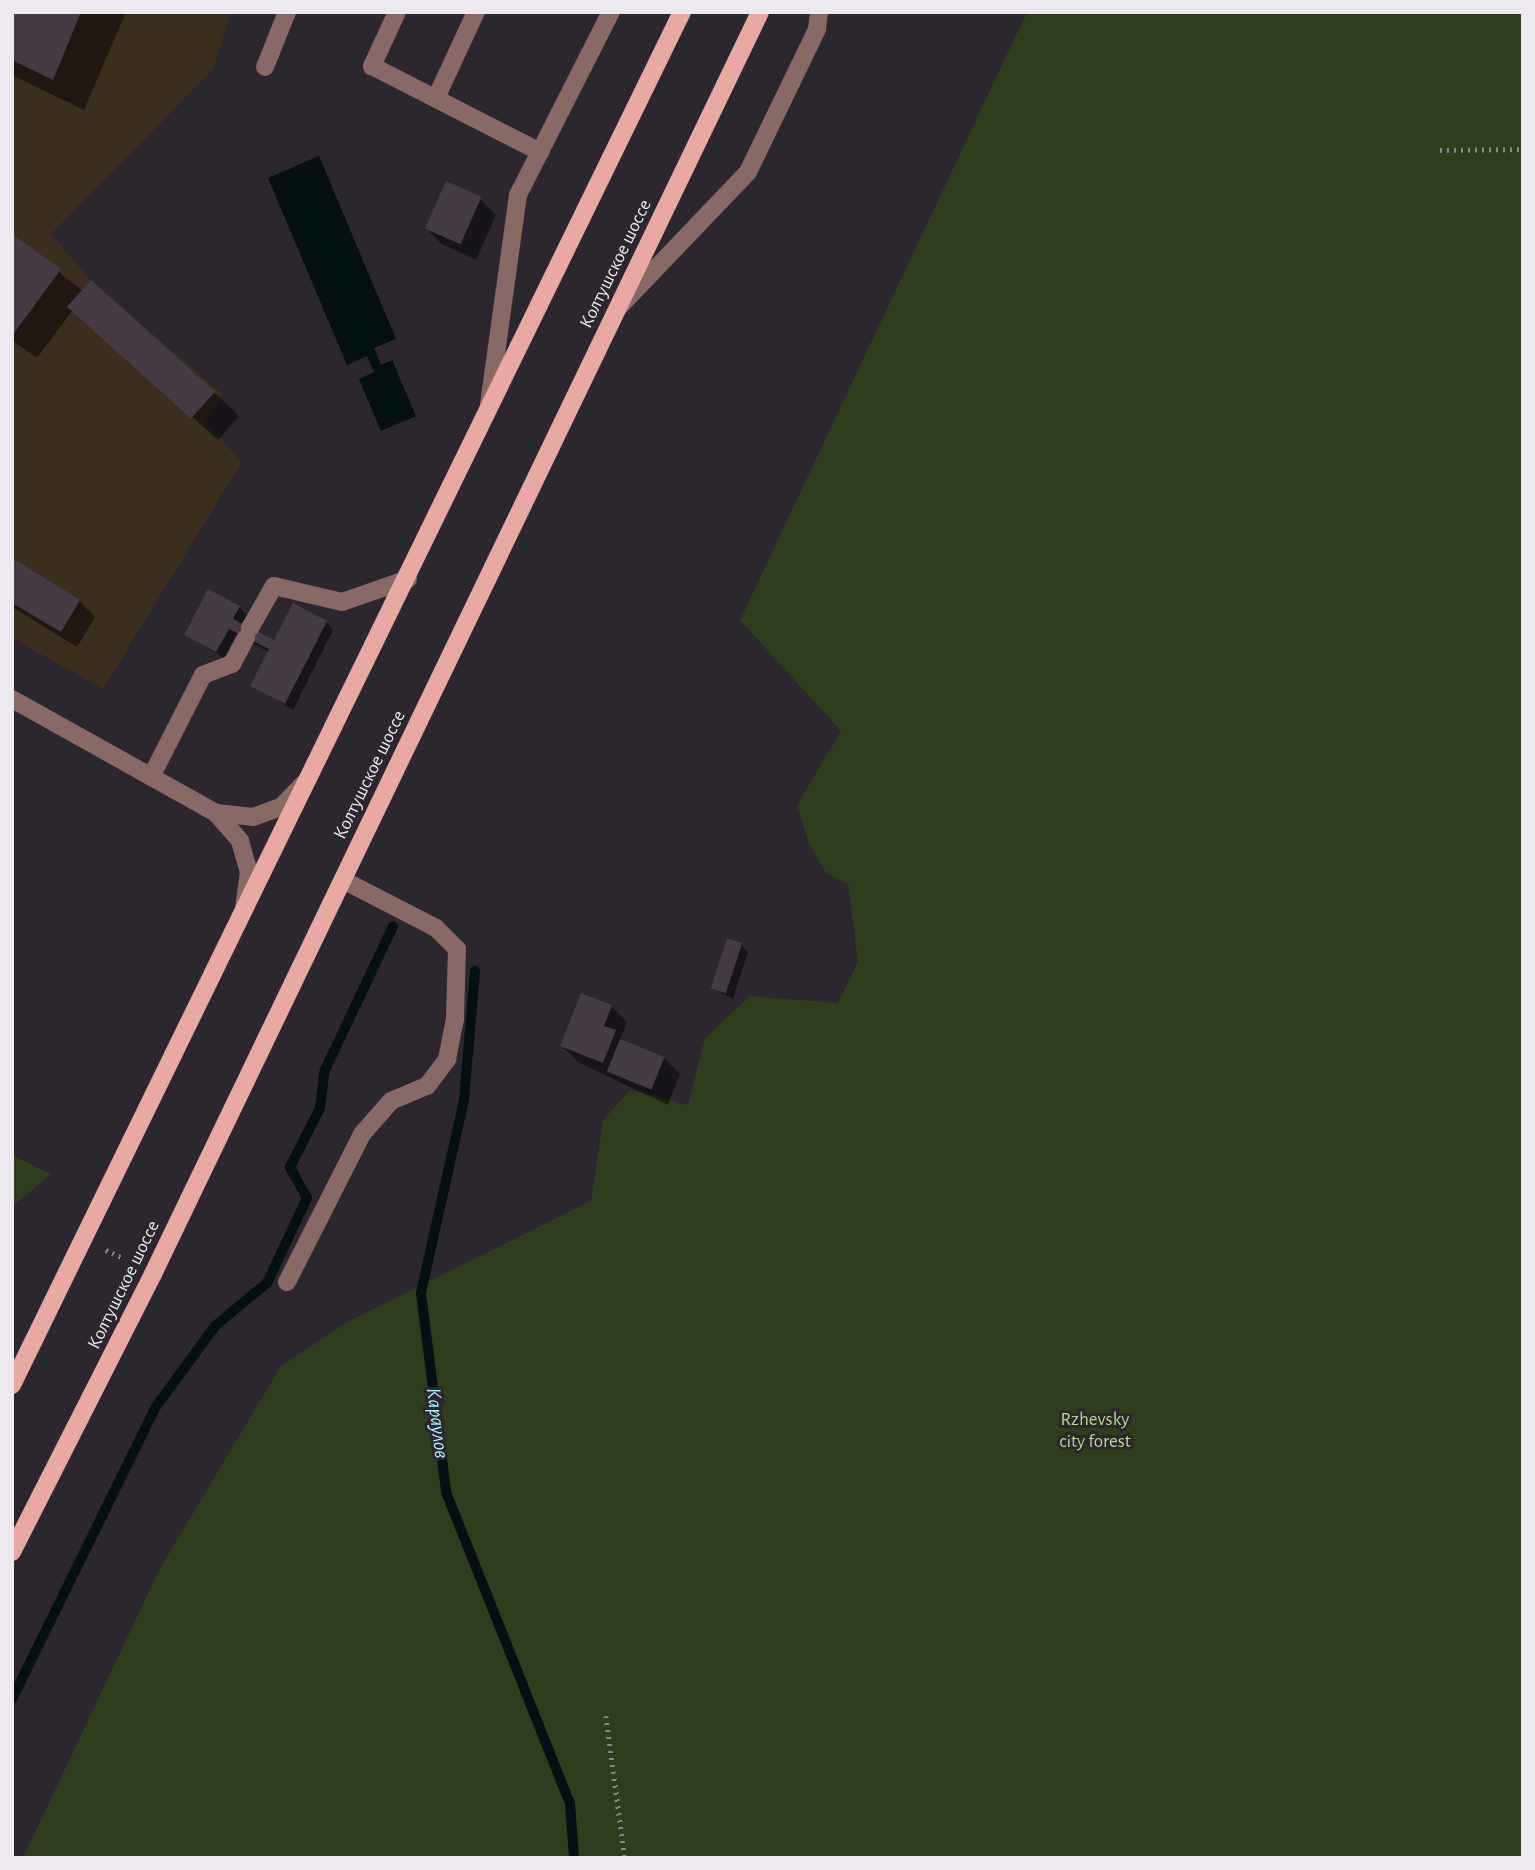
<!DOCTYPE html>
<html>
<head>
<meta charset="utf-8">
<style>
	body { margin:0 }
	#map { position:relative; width:1535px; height:1870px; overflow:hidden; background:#2c262f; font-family:"Alegreya Sans",sans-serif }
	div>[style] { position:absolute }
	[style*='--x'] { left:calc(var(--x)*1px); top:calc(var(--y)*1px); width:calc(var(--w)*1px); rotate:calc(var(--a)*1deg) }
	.industrial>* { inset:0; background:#3a2e1f }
	.green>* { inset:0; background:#2e3d1e }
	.water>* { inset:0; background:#040f11 }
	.shadow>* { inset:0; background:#0007 }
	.stream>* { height:10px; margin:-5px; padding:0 5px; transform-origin:5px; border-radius:5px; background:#040f11 }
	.building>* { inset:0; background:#443b44; transform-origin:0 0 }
	.path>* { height:4.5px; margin-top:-2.25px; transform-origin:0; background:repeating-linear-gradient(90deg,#8a848c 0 2px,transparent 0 7px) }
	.minor>* { height:18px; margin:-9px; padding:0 9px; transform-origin:9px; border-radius:9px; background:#886966 }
	.major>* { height:18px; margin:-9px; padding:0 9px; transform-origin:9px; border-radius:9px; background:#e8a9a4 }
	span { translate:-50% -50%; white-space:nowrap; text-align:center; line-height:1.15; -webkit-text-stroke:6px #2c262f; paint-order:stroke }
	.street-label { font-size:19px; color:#eee9f0 }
	.park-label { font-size:19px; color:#b3db87 }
	.water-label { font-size:21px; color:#aaf1fb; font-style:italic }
	.frame { position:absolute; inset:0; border:14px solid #eee9f0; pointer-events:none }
</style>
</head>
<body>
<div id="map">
	<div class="industrial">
		<i style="clip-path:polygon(12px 12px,231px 12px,213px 70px,51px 234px,91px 280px,222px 394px,205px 422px,242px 462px,103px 689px,12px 638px)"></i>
	</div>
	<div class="green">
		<i style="clip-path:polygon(1027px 12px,1523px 12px,1523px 1858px,23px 1858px,159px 1570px,281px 1366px,347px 1322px,591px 1201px,603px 1120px,630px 1090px,688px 1105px,705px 1038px,750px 996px,838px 1003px,858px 962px,848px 884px,826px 873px,809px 844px,797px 805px,841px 731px,740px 620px)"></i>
		<i style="clip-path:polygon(12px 1155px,51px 1174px,12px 1207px)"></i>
	</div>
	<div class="water">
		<i style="clip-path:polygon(319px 156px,396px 339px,374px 348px,381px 365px,392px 360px,416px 416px,381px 431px,359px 379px,374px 372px,367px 356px,347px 365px,268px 178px)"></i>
	</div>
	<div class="shadow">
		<i style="clip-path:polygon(12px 12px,126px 12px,84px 110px,12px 75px)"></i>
		<i style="clip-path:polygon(480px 199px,496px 215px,476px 260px,442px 244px,426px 228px)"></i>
		<i style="clip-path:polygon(12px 236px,215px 393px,239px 416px,218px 440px,73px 310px,37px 358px,12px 340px)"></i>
		<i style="clip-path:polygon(12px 561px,79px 601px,95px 617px,77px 647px,12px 607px)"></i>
		<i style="clip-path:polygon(239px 607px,247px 615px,241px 625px,274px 642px,326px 622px,333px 630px,293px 710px,252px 685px,269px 652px,236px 635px,224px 658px,186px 635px)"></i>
		<i style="clip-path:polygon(741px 944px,748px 952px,733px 999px,712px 988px)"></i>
		<i style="clip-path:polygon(611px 1006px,627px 1022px,621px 1038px,628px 1044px,664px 1058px,680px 1074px,668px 1105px,578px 1062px,562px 1046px)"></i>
	</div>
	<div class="stream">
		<i style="--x:475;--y:971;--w:129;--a:94.9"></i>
		<i style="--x:464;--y:1100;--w:198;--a:102.6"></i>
		<i style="--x:421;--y:1293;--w:201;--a:82.8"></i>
		<i style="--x:446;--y:1492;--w:335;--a:68.3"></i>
		<i style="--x:570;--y:1803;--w:55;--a:85.8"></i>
		<i style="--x:12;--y:1699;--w:324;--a:-63.8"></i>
		<i style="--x:155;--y:1408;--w:102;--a:-53.8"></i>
		<i style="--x:215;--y:1326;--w:67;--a:-39.6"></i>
		<i style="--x:267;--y:1283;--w:94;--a:-64.8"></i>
		<i style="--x:307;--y:1198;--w:35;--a:-119"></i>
		<i style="--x:290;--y:1167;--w:66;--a:-63"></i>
		<i style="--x:320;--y:1108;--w:38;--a:-83"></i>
		<i style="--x:325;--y:1070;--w:159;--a:-64.7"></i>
	</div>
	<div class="building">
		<i style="clip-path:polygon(12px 12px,81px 12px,53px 80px,12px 60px)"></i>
		<i style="left:446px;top:181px;width:39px;height:52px;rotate:24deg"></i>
		<i style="clip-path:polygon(12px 234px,61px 269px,12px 336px)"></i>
		<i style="left:91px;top:280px;width:167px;height:36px;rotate:42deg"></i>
		<i style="clip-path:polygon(12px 558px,80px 600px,61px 632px,12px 603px)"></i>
		<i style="clip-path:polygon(208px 589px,240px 606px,233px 619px,274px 640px,293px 603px,327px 621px,285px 704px,250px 686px,269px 649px,229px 629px,216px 652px,184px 635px)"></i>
		<i style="left:727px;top:938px;width:16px;height:53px;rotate:18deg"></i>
		<i style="clip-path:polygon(581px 993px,612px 1005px,604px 1026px,616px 1030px,603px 1063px,560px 1046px)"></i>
		<i style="left:620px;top:1039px;width:48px;height:35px;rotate:22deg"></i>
	</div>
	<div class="path">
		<i style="--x:1440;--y:150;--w:83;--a:-0.7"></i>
		<i style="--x:106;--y:1250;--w:19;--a:25"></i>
		<i style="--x:606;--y:1716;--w:143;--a:82.4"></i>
	</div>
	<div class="minor">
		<i style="--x:397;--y:12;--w:60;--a:114.8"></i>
		<i style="--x:372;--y:66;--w:189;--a:27.1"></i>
		<i style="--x:265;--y:67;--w:59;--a:-68.2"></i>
		<i style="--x:436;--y:98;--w:95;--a:-65.1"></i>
		<i style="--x:620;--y:306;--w:185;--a:-46.3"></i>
		<i style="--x:748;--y:172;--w:159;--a:-64.2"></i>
		<i style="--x:817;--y:29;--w:17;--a:-83"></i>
		<i style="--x:489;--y:404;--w:211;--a:-82.1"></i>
		<i style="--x:518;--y:195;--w:205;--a:-63.1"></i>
		<i style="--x:250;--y:628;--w:48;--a:-60.3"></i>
		<i style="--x:274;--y:586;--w:70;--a:13.2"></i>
		<i style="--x:342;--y:602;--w:70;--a:-19.2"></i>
		<i style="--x:12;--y:699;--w:234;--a:29.2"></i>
		<i style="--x:216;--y:813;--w:37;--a:49"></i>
		<i style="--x:240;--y:841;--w:32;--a:74"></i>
		<i style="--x:249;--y:872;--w:34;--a:98"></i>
		<i style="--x:151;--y:777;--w:114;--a:-63"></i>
		<i style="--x:203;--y:675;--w:31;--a:-21"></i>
		<i style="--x:232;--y:664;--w:30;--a:-62"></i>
		<i style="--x:216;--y:813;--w:37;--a:6"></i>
		<i style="--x:253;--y:817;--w:30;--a:-20"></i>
		<i style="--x:281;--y:807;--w:32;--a:-46"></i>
		<i style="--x:287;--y:1282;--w:166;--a:-63.1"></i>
		<i style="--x:362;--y:1134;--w:44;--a:-48.7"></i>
		<i style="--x:391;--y:1101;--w:39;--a:-23"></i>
		<i style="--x:427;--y:1086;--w:34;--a:-53"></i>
		<i style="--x:447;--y:1059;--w:41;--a:-78.7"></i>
		<i style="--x:455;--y:1019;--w:70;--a:-88.4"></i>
		<i style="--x:457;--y:949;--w:30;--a:-135"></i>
		<i style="--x:436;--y:928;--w:105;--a:-152.7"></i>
	</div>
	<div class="major">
		<i style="--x:12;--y:1385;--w:1528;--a:-63.99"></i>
		<i style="--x:12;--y:1552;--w:312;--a:-63.1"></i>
		<i style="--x:153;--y:1274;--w:1400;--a:-64.31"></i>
	</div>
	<div class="street-label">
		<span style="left:616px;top:264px;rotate:-64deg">Колтушское шоссе</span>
		<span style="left:370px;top:775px;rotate:-64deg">Колтушское шоссе</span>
		<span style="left:124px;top:1285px;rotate:-64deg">Колтушское шоссе</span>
	</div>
	<div class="park-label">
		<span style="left:1095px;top:1431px">Rzhevsky<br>city forest</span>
	</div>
	<div class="water-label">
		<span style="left:437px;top:1423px;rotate:83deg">Караулов</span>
	</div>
	<div class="frame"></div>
</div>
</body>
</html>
